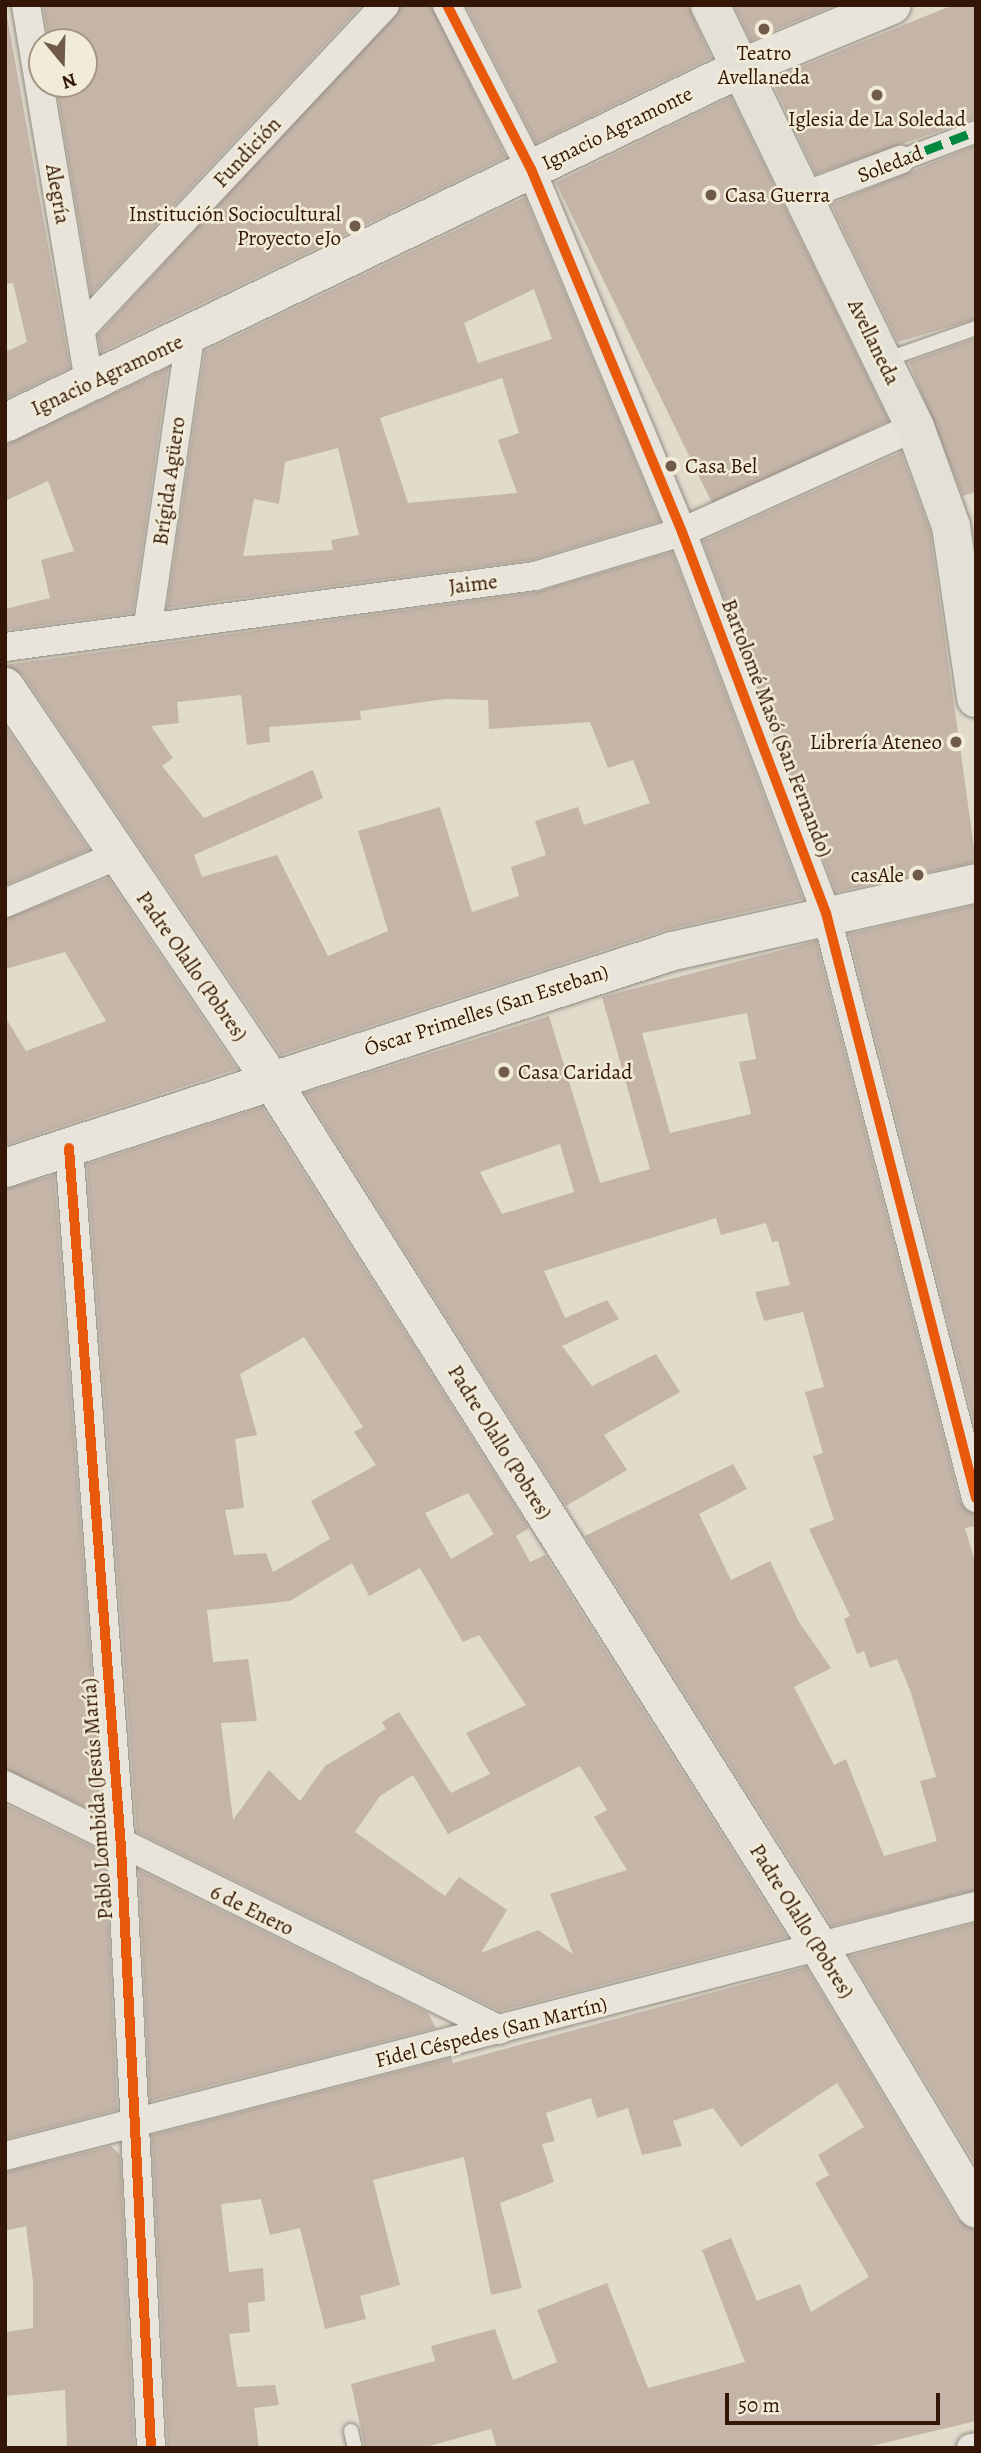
<!DOCTYPE html>
<html>
<head>
<meta charset="utf-8">
<style>
	body { margin:0 }
	#map { position:relative; width:981px; height:2453px; overflow:hidden; background:#e0dbcb; font-family:Alegreya,serif }
	div>[style] { position:absolute }
	[style*='--x'] { left:calc(var(--x)*1px); top:calc(var(--y)*1px); width:calc(var(--w)*1px); rotate:calc(var(--a)*1deg) }
	.building>* { inset:0; background:#c4b5a8; transform-origin:0 0 }
	.roads { filter:drop-shadow(0 0 2px #928b80) drop-shadow(0 0 2px #928b80) }
	.service>* { height:14px; margin:-7px; padding:0 7px; transform-origin:7px; border-radius:7px; background:#e8e4dc }
	.pedestrian>* { height:21px; margin:-10.5px; padding:0 10.5px; transform-origin:10.5px; border-radius:10.5px; background:#e8e4dc }
	.minor>* { height:28px; margin:-14px; padding:0 14px; transform-origin:14px; border-radius:14px; background:#e8e4dc }
	.secondary>* { height:38px; margin:-19px; padding:0 19px; transform-origin:19px; border-radius:19px; background:#e8e4dc }
	.primary>* { height:38px; margin:-19px; padding:0 19px; transform-origin:19px; border-radius:19px; background:#e3e0d7 }
	.quiet>* { height:9px; margin-top:-4.5px; transform-origin:0; background:repeating-linear-gradient(90deg,#00873e 0 18px,transparent 0 27px) }
	.cycleway>* { height:10px; margin:-5px; padding:0 5px; transform-origin:5px; border-radius:5px; background:#e8590c }
	.dots>* { width:19px; height:19px; translate:-50% -50%; box-sizing:border-box; border:4px solid #f1ebd7; border-radius:50% }
	span { translate:-50% -50%; white-space:nowrap; text-align:center; line-height:1.15; -webkit-text-stroke:5px #f1ebd7; paint-order:stroke }
	.poi-label { font-size:21px; color:#331605 }
	.left { translate:0 -50%; text-align:left }
	.right { translate:-100% -50%; text-align:right }
	.street-label { font-size:21px; color:#331605 }
	.frame { position:absolute; inset:0; border:7px solid #331605; pointer-events:none }
	.north { position:absolute; left:28px; top:28px; width:70px; height:70px; box-sizing:border-box; background:#f1ebd7; border:2px solid #a59683; border-radius:50%; rotate:161deg; font-size:19px; font-weight:700; line-height:28px; text-align:center; color:#331605 }
	.north::after { content:''; display:block; margin:auto; width:24px; height:32px; background:#705b4a; clip-path:polygon(50% 0,100% 100%,50% 72%,0 100%) }
	.scale { position:absolute; left:725px; top:2393px; width:215px; height:32px; box-sizing:border-box; border:4px solid #331605; border-top:0; padding-left:9px; font-size:21px; line-height:24px; white-space:nowrap; color:#331605; -webkit-text-stroke:5px #f1ebd7; paint-order:stroke }
</style>
</head>
<body>
<div id="map">
	<div class="building">
		<i style="clip-path:polygon(5px 5px,70px 368px,5px 399px,5px 352px,27px 342px,13px 283px,5px 284px)"></i>
		<i style="clip-path:polygon(43px 5px,362px 5px,91px 294px,56px 84px,84px 84px,84px 42px,49px 42px)"></i>
		<i style="clip-path:polygon(401px 5px,431px 5px,506px 157px,101px 352px,98px 335px)"></i>
		<i style="clip-path:polygon(466px 5px,688px 5px,711px 58px,536px 143px)"></i>
		<i style="clip-path:polygon(734px 5px,829px 5px,830px 7px,751px 40px)"></i>
		<i style="clip-path:polygon(953px 5px,976px 5px,976px 118px,816px 174px,771px 79px)"></i>
		<i style="left:731px;top:97px;width:360px;height:195px;rotate:64deg"></i>
		<i style="clip-path:polygon(976px 145px,976px 319px,898px 342px,831px 204px)"></i>
		<i style="clip-path:polygon(evenodd,525px 197px,660px 521px,531px 560px,167px 608px,205px 351px,525px 197px,534px 289px,552px 339px,478px 363px,464px 323px,534px 289px,525px 197px,502px 378px,519px 433px,498px 440px,517px 493px,408px 503px,380px 418px,502px 378px,525px 197px,338px 448px,359px 535px,331px 540px,333px 550px,243px 556px,254px 499px,279px 504px,285px 462px,338px 448px)"></i>
		<i style="clip-path:polygon(976px 338px,976px 492px,963px 496px,909px 362px)"></i>
		<i style="clip-path:polygon(168px 368px,133px 613px,5px 630px,5px 609px,50px 598px,41px 560px,74px 551px,48px 481px,5px 501px,5px 445px)"></i>
		<i style="clip-path:polygon(901px 452px,930px 531px,976px 862px,836px 892px,703px 541px)"></i>
		<i style="clip-path:polygon(evenodd,672px 552px,803px 899px,666px 930px,281px 1055px,23px 675px,5px 665px,537px 592px,672px 552px,241px 695px,247px 745px,270px 742px,269px 727px,361px 720px,360px 711px,445px 699px,488px 700px,489px 729px,590px 722px,608px 768px,633px 760px,650px 803px,584px 825px,578px 807px,535px 821px,546px 855px,511px 867px,519px 896px,472px 912px,440px 807px,358px 831px,388px 931px,328px 956px,277px 855px,202px 877px,194px 855px,323px 798px,313px 770px,204px 818px,162px 766px,173px 758px,151px 726px,179px 723px,177px 702px,241px 695px)"></i>
		<i style="clip-path:polygon(5px 726px,89px 850px,5px 885px)"></i>
		<i style="clip-path:polygon(108px 878px,237px 1069px,5px 1145px,5px 1017px,26px 1051px,106px 1021px,65px 952px,5px 969px,5px 919px)"></i>
		<i style="clip-path:polygon(976px 905px,976px 1430px,849px 934px)"></i>
		<i style="clip-path:polygon(evenodd,816px 941px,960px 1502px,976px 1514px,976px 1526px,965px 1528px,976px 1565px,976px 1890px,832px 1926px,585px 1536px,733px 1464px,747px 1489px,699px 1514px,731px 1580px,770px 1561px,799px 1622px,831px 1668px,794px 1687px,834px 1765px,846px 1759px,884px 1856px,937px 1841px,920px 1781px,936px 1777px,910px 1690px,897px 1659px,870px 1668px,864px 1651px,857px 1654px,844px 1619px,850px 1616px,809px 1529px,834px 1520px,813px 1456px,823px 1453px,805px 1392px,824px 1387px,803px 1312px,764px 1321px,755px 1292px,790px 1285px,778px 1241px,772px 1242px,766px 1223px,721px 1235px,716px 1218px,544px 1271px,565px 1318px,607px 1300px,619px 1319px,562px 1346px,592px 1386px,656px 1354px,680px 1392px,604px 1435px,627px 1470px,566px 1506px,305px 1093px,549px 1016px,600px 1183px,650px 1169px,602px 997px,816px 941px,747px 1013px,756px 1059px,739px 1062px,751px 1114px,670px 1133px,642px 1033px,747px 1013px,816px 941px,560px 1144px,574px 1192px,502px 1214px,480px 1172px,560px 1144px)"></i>
		<i style="clip-path:polygon(evenodd,262px 1107px,529px 1528px,516px 1536px,530px 1562px,545px 1555px,787px 1937px,500px 2011px,137px 1832px,87px 1164px,262px 1107px,304px 1337px,363px 1427px,354px 1432px,376px 1465px,311px 1501px,330px 1539px,273px 1572px,266px 1553px,234px 1555px,225px 1510px,244px 1508px,235px 1439px,257px 1435px,240px 1374px,304px 1337px,262px 1107px,468px 1493px,494px 1534px,451px 1559px,425px 1513px,468px 1493px,262px 1107px,352px 1563px,369px 1596px,420px 1568px,463px 1642px,479px 1635px,526px 1705px,466px 1733px,490px 1774px,451px 1793px,399px 1712px,382px 1722px,386px 1729px,325px 1766px,300px 1801px,269px 1770px,233px 1820px,221px 1723px,257px 1721px,248px 1659px,213px 1662px,207px 1610px,290px 1601px,352px 1563px,262px 1107px,580px 1766px,607px 1810px,594px 1817px,627px 1870px,550px 1894px,573px 1954px,538px 1930px,481px 1953px,507px 1910px,459px 1877px,445px 1896px,355px 1832px,380px 1796px,413px 1775px,448px 1834px,580px 1766px)"></i>
		<i style="clip-path:polygon(54px 1175px,101px 1799px,90px 1809px,5px 1769px,5px 1189px)"></i>
		<i style="clip-path:polygon(5px 1804px,105px 1853px,117px 2110px,5px 2139px)"></i>
		<i style="clip-path:polygon(139px 1870px,428px 2013px,436px 2028px,150px 2101px)"></i>
		<i style="clip-path:polygon(976px 1923px,976px 2165px,850px 1956px)"></i>
		<i style="clip-path:polygon(806px 1967px,957px 2219px,976px 2230px,976px 2421px,863px 2448px,497px 2448px,491px 2429px,422px 2448px,365px 2448px,351px 2384px,435px 2361px,431px 2346px,495px 2329px,513px 2380px,557px 2362px,537px 2310px,607px 2283px,648px 2388px,745px 2362px,702px 2250px,731px 2238px,757px 2301px,800px 2284px,811px 2312px,869px 2277px,815px 2183px,829px 2175px,818px 2155px,864px 2127px,837px 2083px,741px 2147px,713px 2108px,673px 2121px,682px 2146px,642px 2155px,628px 2108px,597px 2118px,591px 2098px,546px 2113px,555px 2141px,542px 2144px,554px 2182px,500px 2203px,522px 2288px,491px 2295px,464px 2157px,373px 2180px,400px 2285px,360px 2296px,366px 2319px,325px 2329px,300px 2228px,270px 2235px,261px 2199px,221px 2204px,229px 2272px,263px 2268px,265px 2301px,248px 2303px,250px 2332px,229px 2334px,237px 2387px,275px 2385px,279px 2405px,254px 2408px,259px 2448px,168px 2448px,152px 2135px,451px 2058px,453px 2063px)"></i>
		<i style="clip-path:polygon(111px 2146px,120px 2155px,134px 2448px,67px 2448px,65px 2390px,5px 2396px,5px 2332px,33px 2328px,33px 2281px,26px 2226px,5px 2231px,5px 2172px)"></i>
	</div>
	<div class="roads">
		<div class="service">
			<i style="--x:885;--y:360;--w:96;--a:-19.4"></i>
			<i style="--x:351;--y:2431;--w:17;--a:77"></i>
		</div>
		<div class="pedestrian">
			<i style="--x:900;--y:160;--w:81;--a:-20.9"></i>
		</div>
		<div class="minor">
			<i style="--x:26;--y:5;--w:382;--a:80.5"></i>
			<i style="--x:447;--y:5;--w:184;--a:62.9"></i>
			<i style="--x:531;--y:169;--w:393;--a:67.4"></i>
			<i style="--x:682;--y:532;--w:407;--a:69.3"></i>
			<i style="--x:826;--y:913;--w:604;--a:75.62"></i>
			<i style="--x:804;--y:196;--w:103;--a:-20.6"></i>
			<i style="--x:81;--y:329;--w:444;--a:-46.8"></i>
			<i style="--x:148;--y:625;--w:292;--a:-81.7"></i>
			<i style="--x:5;--y:647;--w:535;--a:-7.63"></i>
			<i style="--x:535;--y:576;--w:153;--a:-16.7"></i>
			<i style="--x:682;--y:532;--w:256;--a:-24.3"></i>
			<i style="--x:5;--y:903;--w:121;--a:-22.9"></i>
			<i style="--x:69;--y:1148;--w:701;--a:85.75"></i>
			<i style="--x:121;--y:1847;--w:602;--a:87.14"></i>
			<i style="--x:5;--y:1785;--w:552;--a:26.33"></i>
			<i style="--x:5;--y:2156;--w:1003;--a:-14.44"></i>
			<i style="--x:971;--y:2448;--w:5;--a:-11"></i>
		</div>
		<div class="secondary">
			<i style="--x:5;--y:423;--w:819;--a:-25.75"></i>
			<i style="--x:743;--y:67;--w:161;--a:-22.6"></i>
			<i style="--x:5;--y:687;--w:475;--a:55.9"></i>
			<i style="--x:271;--y:1080;--w:1026;--a:57.7"></i>
			<i style="--x:819;--y:1947;--w:305;--a:59"></i>
			<i style="--x:5;--y:1168;--w:702;--a:-18"></i>
			<i style="--x:673;--y:951;--w:311;--a:-12.6"></i>
		</div>
		<div class="primary">
			<i style="--x:710;--y:5;--w:469;--a:64.1"></i>
			<i style="--x:915;--y:427;--w:105;--a:70"></i>
			<i style="--x:951;--y:526;--w:174;--a:81.7"></i>
		</div>
	</div>
	<div class="quiet">
		<i style="--x:900;--y:160;--w:81;--a:-20.9"></i>
	</div>
	<div class="cycleway">
		<i style="--x:447;--y:5;--w:184;--a:62.9"></i>
		<i style="--x:531;--y:169;--w:393;--a:67.4"></i>
		<i style="--x:682;--y:532;--w:407;--a:69.3"></i>
		<i style="--x:826;--y:913;--w:604;--a:75.62"></i>
		<i style="--x:69;--y:1148;--w:701;--a:85.75"></i>
		<i style="--x:121;--y:1847;--w:602;--a:87.14"></i>
	</div>
	<div class="dots">
		<i style="left:764px;top:29px;background:#705b4a"></i>
		<i style="left:877px;top:95px;background:#705b4a"></i>
		<i style="left:711px;top:195px;background:#705b4a"></i>
		<i style="left:355px;top:226px;background:#705b4a"></i>
		<i style="left:671px;top:466px;background:#705b4a"></i>
		<i style="left:956px;top:742px;background:#705b4a"></i>
		<i style="left:918px;top:875px;background:#705b4a"></i>
		<i style="left:504px;top:1072px;background:#705b4a"></i>
	</div>
	<div class="poi-label">
		<span style="left:764px;top:65px">Teatro<br>Avellaneda</span>
		<span style="left:877px;top:119px">Iglesia de La Soledad</span>
		<span class="left" style="left:725px;top:195px">Casa Guerra</span>
		<span class="right" style="left:341px;top:226px">Institución Sociocultural<br>Proyecto eJo</span>
		<span class="left" style="left:685px;top:466px">Casa Bel</span>
		<span class="right" style="left:942px;top:742px">Librería Ateneo</span>
		<span class="right" style="left:904px;top:875px">casAle</span>
		<span class="left" style="left:518px;top:1072px">Casa Caridad</span>
	</div>
	<div class="street-label">
		<span style="left:617px;top:128px;rotate:-26deg">Ignacio Agramonte</span>
		<span style="left:247px;top:152px;rotate:-47deg">Fundición</span>
		<span style="left:890px;top:164px;rotate:-21deg">Soledad</span>
		<span style="left:58px;top:194px;rotate:80deg">Alegría</span>
		<span style="left:874px;top:342px;rotate:64deg">Avellaneda</span>
		<span style="left:107px;top:375px;rotate:-25deg">Ignacio Agramonte</span>
		<span style="left:169px;top:481px;rotate:-82deg">Brígida Agüero</span>
		<span style="left:473px;top:584px;rotate:-7deg">Jaime</span>
		<span style="left:777px;top:728px;rotate:69deg">Bartolomé Masó (San Fernando)</span>
		<span style="left:192px;top:966px;rotate:55deg">Padre Olallo (Pobres)</span>
		<span style="left:486px;top:1010px;rotate:-18deg">Óscar Primelles (San Esteban)</span>
		<span style="left:500px;top:1442px;rotate:58deg">Padre Olallo (Pobres)</span>
		<span style="left:97px;top:1799px;rotate:-94deg">Pablo Lombida (Jesús María)</span>
		<span style="left:252px;top:1910px;rotate:26deg">6 de Enero</span>
		<span style="left:802px;top:1921px;rotate:58deg">Padre Olallo (Pobres)</span>
		<span style="left:491px;top:2032px;rotate:-14deg">Fidel Céspedes (San Martín)</span>
	</div>
	<div class="frame"></div>
	<div class="north">N</div>
	<div class="scale">50 m</div>
</div>
</body>
</html>
